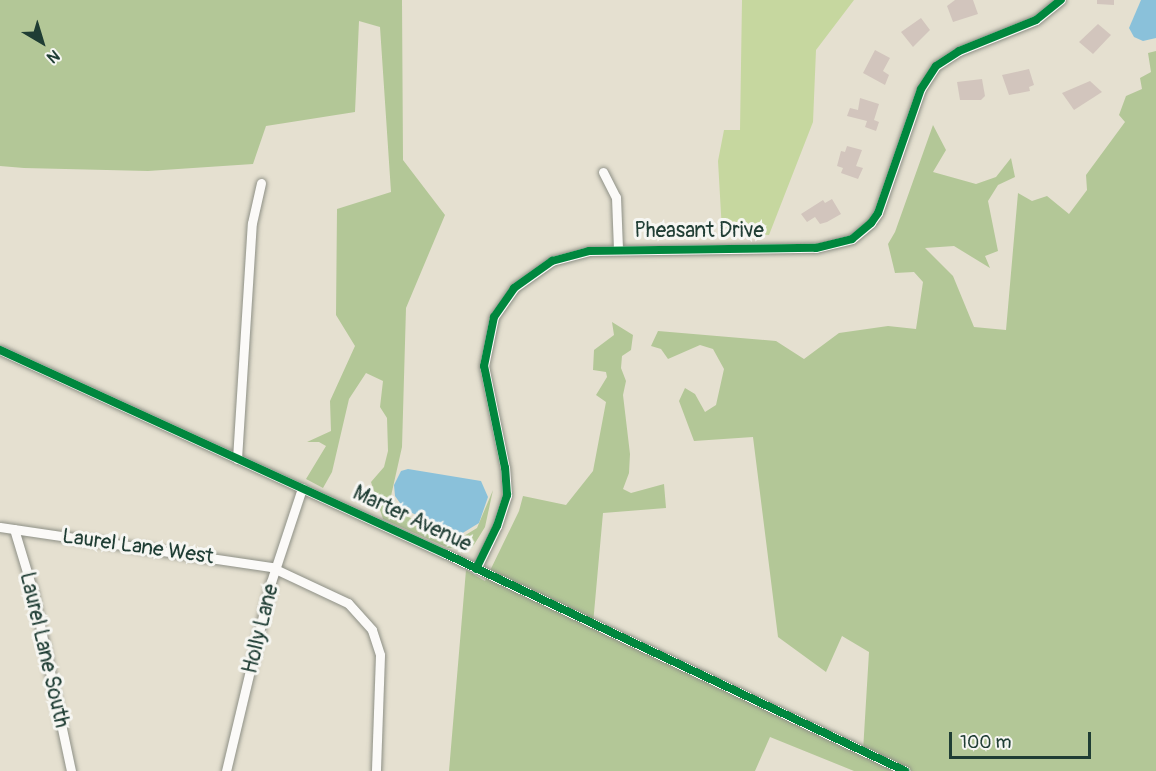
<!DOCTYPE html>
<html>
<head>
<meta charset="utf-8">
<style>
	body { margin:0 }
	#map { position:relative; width:1156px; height:771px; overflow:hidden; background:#e5e0d0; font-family:Pangolin,sans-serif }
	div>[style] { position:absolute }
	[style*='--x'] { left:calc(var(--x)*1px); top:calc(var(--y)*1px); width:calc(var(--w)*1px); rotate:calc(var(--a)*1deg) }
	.green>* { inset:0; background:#c6d79f }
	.forest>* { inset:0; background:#b3c797 }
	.water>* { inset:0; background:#8ac1da }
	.building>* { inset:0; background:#d2c5bd }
	.roads { filter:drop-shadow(0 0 2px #8e9086) drop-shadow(0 0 2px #8e9086) }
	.street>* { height:9px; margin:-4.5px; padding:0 4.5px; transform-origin:4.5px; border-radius:4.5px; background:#fbfaf8 }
	.cycleway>* { height:8px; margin:-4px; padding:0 4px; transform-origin:4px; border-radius:4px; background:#00873e }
	span { translate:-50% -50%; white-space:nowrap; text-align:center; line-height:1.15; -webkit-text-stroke:6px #f6f6f2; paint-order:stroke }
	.street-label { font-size:21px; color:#1f3d34 }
	.north { position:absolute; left:12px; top:12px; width:60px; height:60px; -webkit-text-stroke:4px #f6f6f2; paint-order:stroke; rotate:142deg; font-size:16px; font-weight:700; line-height:24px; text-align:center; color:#1f3d34 }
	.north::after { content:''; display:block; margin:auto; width:21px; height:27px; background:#1f3d34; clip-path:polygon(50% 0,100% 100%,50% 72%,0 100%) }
	.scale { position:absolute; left:949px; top:732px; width:142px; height:27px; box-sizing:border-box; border:3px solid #1f3d34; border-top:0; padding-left:8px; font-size:18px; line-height:21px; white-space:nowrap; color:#1f3d34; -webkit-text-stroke:4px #f6f6f2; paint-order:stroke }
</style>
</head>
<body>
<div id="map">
	<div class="green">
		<i style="clip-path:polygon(742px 0,854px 0,816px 50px,813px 122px,769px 235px,722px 231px,718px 161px,724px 130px,740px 130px)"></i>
	</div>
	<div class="forest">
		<i style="clip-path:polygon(0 0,402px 0,403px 160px,445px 215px,406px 308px,402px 447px,391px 496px,404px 515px,459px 539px,477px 528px,493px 490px,485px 527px,472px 548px,448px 548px,383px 519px,371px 482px,384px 467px,388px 451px,387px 418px,380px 407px,383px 381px,366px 373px,349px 399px,332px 472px,323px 488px,306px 479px,326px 446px,319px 442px,307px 442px,331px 431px,330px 401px,355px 346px,336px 315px,337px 209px,391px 192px,380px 27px,359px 21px,355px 112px,266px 126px,253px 164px,148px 171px,24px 168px,0 166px)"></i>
		<i style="clip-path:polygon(1156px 51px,1156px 771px,854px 771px,770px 737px,755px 771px,449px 771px,466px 570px,485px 581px,519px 511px,523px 496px,566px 505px,593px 471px,606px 402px,596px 395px,607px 377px,606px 372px,593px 370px,594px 350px,614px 335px,612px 322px,633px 335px,631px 350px,622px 356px,621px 368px,626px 381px,623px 395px,630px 454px,629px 473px,623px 489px,631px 493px,664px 484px,666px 508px,603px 513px,593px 624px,863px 751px,869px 652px,842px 636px,826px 672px,778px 637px,753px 437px,694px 441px,679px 401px,685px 388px,695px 394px,705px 412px,716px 405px,724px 369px,713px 349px,700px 345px,668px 359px,661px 349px,651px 346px,658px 331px,776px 341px,804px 359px,839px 333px,888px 326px,916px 329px,923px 282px,914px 272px,895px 273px,888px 244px,895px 232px,933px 125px,946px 150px,933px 172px,976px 184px,996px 177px,1011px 158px,1015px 177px,998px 185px,988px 201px,998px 251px,985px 256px,990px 268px,954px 246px,925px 248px,953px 276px,974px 327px,1006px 330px,1018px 193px,1032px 201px,1047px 196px,1069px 214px,1087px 190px,1086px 175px,1125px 122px,1119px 115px,1126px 96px,1142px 89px,1140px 78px,1151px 72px,1148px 53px)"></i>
	</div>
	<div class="water">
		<i style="clip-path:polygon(1141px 0,1156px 0,1156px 38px,1143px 41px,1134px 37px,1129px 28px)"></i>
		<i style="clip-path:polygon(408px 469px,481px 481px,488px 497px,479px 523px,461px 534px,405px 510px,395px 496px,394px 485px,401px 471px)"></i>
	</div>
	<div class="building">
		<i style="clip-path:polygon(955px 0,973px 0,978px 14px,953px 22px,947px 6px)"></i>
		<i style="clip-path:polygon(1097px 0,1114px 0,1114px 5px,1097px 4px)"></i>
		<i style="clip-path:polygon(921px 18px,930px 30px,913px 47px,901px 32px)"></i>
		<i style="clip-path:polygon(1098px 24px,1111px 35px,1093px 54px,1079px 42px)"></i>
		<i style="clip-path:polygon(875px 50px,890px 58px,883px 71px,889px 75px,885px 85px,863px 73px)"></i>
		<i style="clip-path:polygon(1029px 69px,1034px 85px,1029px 87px,1030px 91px,1009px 95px,1002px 75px)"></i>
		<i style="clip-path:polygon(982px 79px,985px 96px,981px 100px,960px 100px,957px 82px)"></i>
		<i style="clip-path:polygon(1090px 81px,1102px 92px,1074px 110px,1062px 93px)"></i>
		<i style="clip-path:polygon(860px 98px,879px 104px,874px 120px,879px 122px,876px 131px,865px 127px,867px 121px,847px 116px,850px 108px,858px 110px)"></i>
		<i style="clip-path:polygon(847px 146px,862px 150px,856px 166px,863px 168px,858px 179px,841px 173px,843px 168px,837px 166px,841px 151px,845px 152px)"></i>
		<i style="clip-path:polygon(832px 199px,841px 214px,827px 222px,820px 224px,815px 217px,807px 222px,801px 214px,823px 200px,825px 203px)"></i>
	</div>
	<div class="roads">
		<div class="street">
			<i style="--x:603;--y:172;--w:28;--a:63"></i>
			<i style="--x:616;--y:197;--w:53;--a:87.8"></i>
			<i style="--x:0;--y:350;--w:490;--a:24.6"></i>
			<i style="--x:446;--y:554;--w:508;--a:25.3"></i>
			<i style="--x:237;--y:459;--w:236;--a:-86.4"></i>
			<i style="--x:252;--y:223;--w:41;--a:-77.3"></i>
			<i style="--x:0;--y:527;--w:274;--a:8.4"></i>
			<i style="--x:271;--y:567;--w:85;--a:25.1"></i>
			<i style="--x:348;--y:603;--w:36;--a:48"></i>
			<i style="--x:372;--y:630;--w:26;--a:72"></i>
			<i style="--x:380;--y:655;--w:116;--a:92"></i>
			<i style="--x:14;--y:529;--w:66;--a:73.2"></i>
			<i style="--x:33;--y:592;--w:183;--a:78"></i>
			<i style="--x:476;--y:569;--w:48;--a:-64"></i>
			<i style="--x:497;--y:526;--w:33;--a:-72"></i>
			<i style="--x:507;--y:495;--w:27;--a:-94"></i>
			<i style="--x:505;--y:468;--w:104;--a:-101.6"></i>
			<i style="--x:484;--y:366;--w:50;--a:-78.5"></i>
			<i style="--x:494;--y:317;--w:35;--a:-55"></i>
			<i style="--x:514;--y:288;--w:47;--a:-35.4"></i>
			<i style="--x:552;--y:261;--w:38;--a:-15"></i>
			<i style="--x:589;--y:251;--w:227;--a:-0.8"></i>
			<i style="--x:816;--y:248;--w:37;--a:-14"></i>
			<i style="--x:852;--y:239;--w:25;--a:-40"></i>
			<i style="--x:871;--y:223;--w:12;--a:-55"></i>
			<i style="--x:878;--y:213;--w:131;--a:-70.9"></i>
			<i style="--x:921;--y:89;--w:27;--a:-57"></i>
			<i style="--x:936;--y:66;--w:27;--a:-33"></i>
			<i style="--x:959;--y:51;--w:83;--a:-21.9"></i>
			<i style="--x:1036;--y:20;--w:32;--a:-39"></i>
			<i style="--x:226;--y:771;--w:194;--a:-76.6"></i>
			<i style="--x:271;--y:582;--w:99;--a:-71.7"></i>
		</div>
	</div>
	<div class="cycleway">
		<i style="--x:0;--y:350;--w:490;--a:24.6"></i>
		<i style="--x:446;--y:554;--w:508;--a:25.3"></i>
		<i style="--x:476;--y:569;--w:48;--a:-64"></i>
		<i style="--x:497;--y:526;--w:33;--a:-72"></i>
		<i style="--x:507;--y:495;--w:27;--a:-94"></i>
		<i style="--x:505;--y:468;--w:104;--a:-101.6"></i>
		<i style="--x:484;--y:366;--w:50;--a:-78.5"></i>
		<i style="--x:494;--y:317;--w:35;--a:-55"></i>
		<i style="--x:514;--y:288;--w:47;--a:-35.4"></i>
		<i style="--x:552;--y:261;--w:38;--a:-15"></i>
		<i style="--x:589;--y:251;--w:227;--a:-0.8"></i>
		<i style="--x:816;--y:248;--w:37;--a:-14"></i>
		<i style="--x:852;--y:239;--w:25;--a:-40"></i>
		<i style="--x:871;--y:223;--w:12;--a:-55"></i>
		<i style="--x:878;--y:213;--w:131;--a:-70.9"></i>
		<i style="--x:921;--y:89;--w:27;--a:-57"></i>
		<i style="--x:936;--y:66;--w:27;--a:-33"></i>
		<i style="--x:959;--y:51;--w:83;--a:-21.9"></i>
		<i style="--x:1036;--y:20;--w:32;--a:-39"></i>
	</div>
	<div class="street-label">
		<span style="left:699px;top:231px">Pheasant Drive</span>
		<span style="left:412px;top:519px;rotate:25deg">Marter Avenue</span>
		<span style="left:138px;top:547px;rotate:8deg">Laurel Lane West</span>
		<span style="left:261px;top:629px;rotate:-76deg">Holly Lane</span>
		<span style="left:44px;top:650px;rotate:77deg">Laurel Lane South</span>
	</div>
	<div class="north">N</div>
	<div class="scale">100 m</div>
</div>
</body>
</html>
